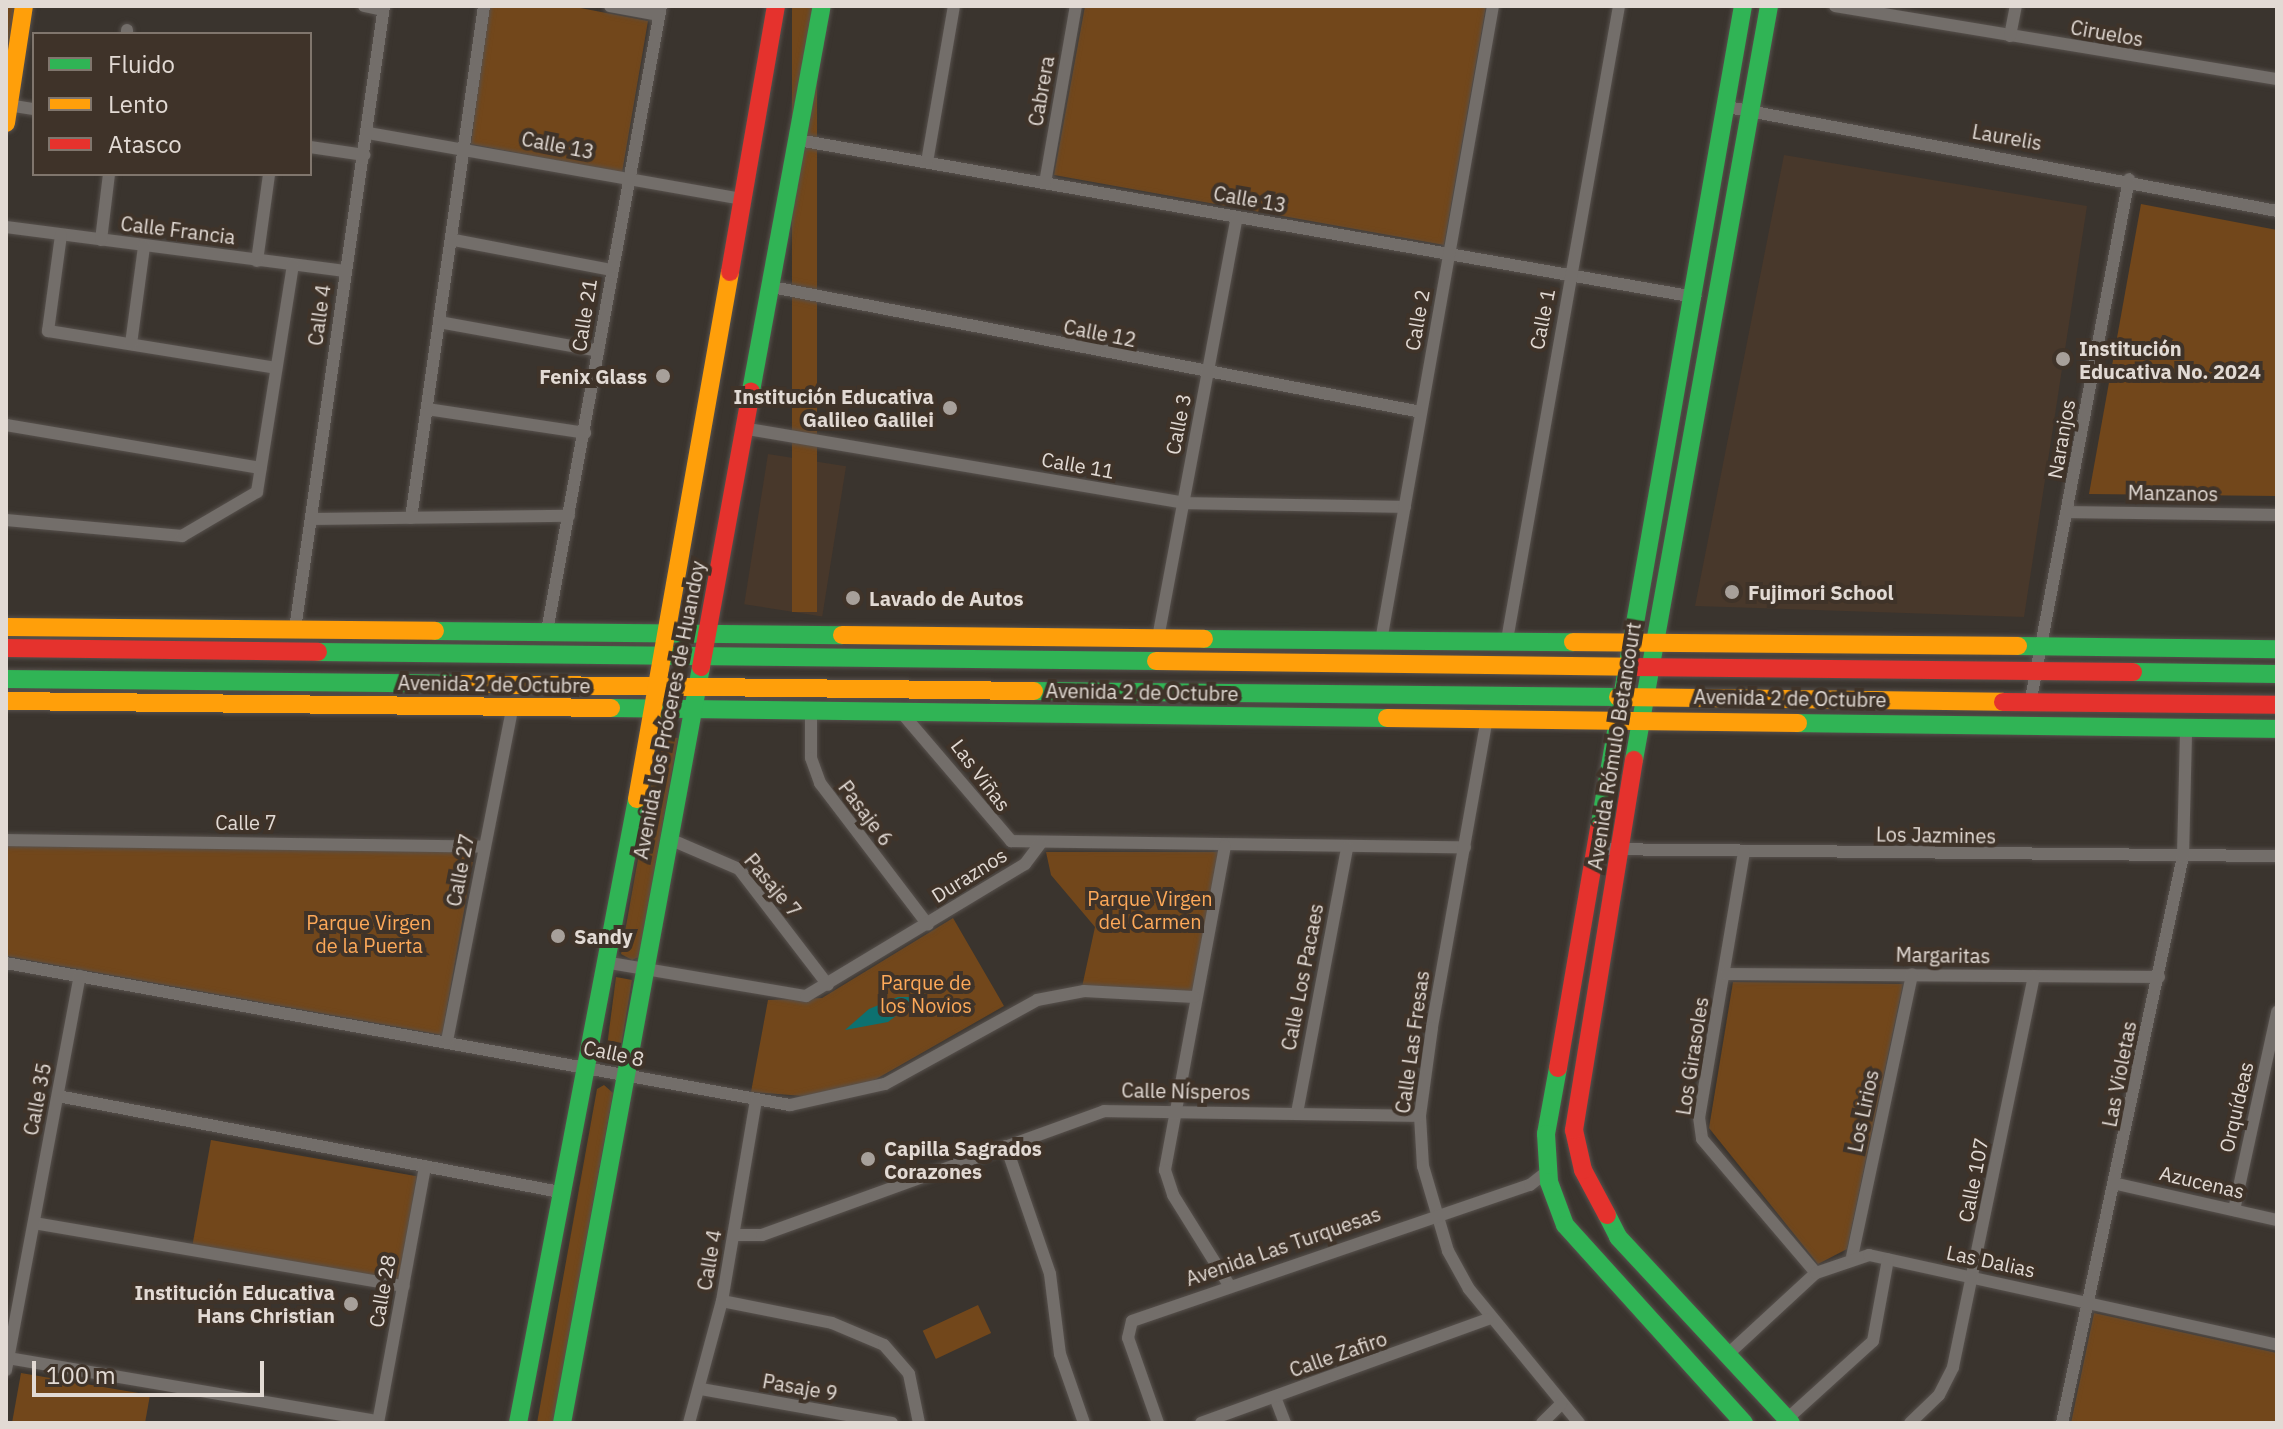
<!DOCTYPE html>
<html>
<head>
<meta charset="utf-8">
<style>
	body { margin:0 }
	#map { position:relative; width:2283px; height:1429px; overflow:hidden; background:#3a342e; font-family:"IBM Plex Sans",sans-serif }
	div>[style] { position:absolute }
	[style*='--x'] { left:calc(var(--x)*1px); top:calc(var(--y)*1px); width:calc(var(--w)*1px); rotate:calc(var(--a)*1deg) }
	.built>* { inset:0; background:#48382b; transform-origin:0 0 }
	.green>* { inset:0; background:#72471b; transform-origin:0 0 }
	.water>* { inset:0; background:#0d7170 }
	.roads { filter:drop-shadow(0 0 2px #57514d) drop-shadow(0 0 2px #57514d) }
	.street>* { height:12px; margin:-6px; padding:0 6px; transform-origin:6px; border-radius:6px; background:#736e6a }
	.fast>* { height:18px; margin:-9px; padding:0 9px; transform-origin:9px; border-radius:9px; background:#30b455 }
	.slow>* { height:18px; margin:-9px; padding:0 9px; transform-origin:9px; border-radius:9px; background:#ff9f0a }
	.jam>* { height:18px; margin:-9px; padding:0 9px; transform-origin:9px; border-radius:9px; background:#e5322d }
	.dots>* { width:22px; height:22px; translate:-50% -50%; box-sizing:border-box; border:4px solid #3f3329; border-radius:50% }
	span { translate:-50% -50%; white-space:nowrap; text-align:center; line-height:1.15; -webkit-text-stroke:8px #3f3329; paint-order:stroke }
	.street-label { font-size:20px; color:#e2dad4 }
	.poi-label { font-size:20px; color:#e2dad4; font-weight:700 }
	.left { translate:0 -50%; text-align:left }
	.right { translate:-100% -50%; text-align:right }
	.park-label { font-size:20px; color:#fda959 }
	.frame { position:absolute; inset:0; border:8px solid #e2dad4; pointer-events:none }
	.legend { position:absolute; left:32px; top:32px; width:280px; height:144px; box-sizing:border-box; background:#3f3329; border:2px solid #80766d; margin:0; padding:10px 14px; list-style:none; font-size:24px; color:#e2dad4 }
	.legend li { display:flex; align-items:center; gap:16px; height:40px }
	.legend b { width:40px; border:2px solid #80766d }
	.scale { position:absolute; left:32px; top:1361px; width:232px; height:36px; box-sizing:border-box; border:4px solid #e2dad4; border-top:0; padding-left:10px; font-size:24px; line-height:28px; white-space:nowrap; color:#e2dad4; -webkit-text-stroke:6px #3f3329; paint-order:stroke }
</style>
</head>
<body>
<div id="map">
	<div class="built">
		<i style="clip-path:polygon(1784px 155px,2087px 206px,2024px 617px,1695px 606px)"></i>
		<i style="left:768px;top:454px;width:79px;height:152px;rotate:9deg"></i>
	</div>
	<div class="green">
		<i style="clip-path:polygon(6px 6px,17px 6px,6px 86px)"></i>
		<i style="clip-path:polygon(488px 6px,570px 6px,648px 21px,622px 173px,471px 144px)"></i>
		<i style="left:792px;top:6px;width:25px;height:606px"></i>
		<i style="clip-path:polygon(1085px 6px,1486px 6px,1444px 245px,1054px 175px)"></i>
		<i style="clip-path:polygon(2141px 204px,2277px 230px,2277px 496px,2089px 494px)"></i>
		<i style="clip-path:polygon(660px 736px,678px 738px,639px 957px,632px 960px,621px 954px)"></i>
		<i style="clip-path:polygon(6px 846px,461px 849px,474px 855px,442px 1035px,6px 956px)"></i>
		<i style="clip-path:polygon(1046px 852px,1219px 852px,1192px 992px,1082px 987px,1095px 927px,1051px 875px)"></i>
		<i style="clip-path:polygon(953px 918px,1004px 1006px,871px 1082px,803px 1096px,751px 1092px,768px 1000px,822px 998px)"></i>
		<i style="clip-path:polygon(616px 977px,632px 980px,619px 1059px,605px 1062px)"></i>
		<i style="clip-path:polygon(1733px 982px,1903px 984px,1847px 1249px,1818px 1264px,1709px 1128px)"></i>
		<i style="clip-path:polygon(604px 1085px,613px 1093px,553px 1423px,537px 1423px,597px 1089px)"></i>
		<i style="left:211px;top:1140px;width:209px;height:107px;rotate:10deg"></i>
		<i style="left:978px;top:1305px;width:31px;height:61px;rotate:65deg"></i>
		<i style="clip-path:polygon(2094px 1313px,2277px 1353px,2277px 1423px,2071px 1423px)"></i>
		<i style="clip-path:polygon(21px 1373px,150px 1395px,145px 1423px,12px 1423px)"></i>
	</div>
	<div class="water">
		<i style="clip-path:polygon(898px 997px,920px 997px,888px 1022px,845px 1030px,869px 1009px)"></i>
	</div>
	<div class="roads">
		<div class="street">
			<i style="--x:364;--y:6;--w:19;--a:12"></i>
			<i style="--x:610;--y:6;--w:50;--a:10.4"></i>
			<i style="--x:1835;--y:6;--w:448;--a:9.4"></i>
			<i style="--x:127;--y:34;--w:4;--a:-90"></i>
			<i style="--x:2010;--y:36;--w:31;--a:-79"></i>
			<i style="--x:8;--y:105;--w:26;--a:9"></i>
			<i style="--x:1728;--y:107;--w:559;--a:10.73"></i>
			<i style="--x:368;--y:133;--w:379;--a:10"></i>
			<i style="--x:798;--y:140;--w:911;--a:9.93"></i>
			<i style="--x:310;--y:147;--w:55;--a:8.4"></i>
			<i style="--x:927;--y:162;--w:158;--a:-80.2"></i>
			<i style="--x:1045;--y:183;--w:180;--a:-80.1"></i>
			<i style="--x:6;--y:227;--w:342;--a:7.4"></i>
			<i style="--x:61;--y:235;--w:97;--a:97.7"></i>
			<i style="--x:48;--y:331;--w:231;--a:9.2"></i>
			<i style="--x:101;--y:240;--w:66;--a:-83.1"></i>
			<i style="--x:454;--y:240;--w:161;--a:10.8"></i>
			<i style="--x:257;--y:261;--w:88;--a:-82.1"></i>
			<i style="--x:772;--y:287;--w:661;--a:10.9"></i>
			<i style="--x:439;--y:322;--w:162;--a:10.3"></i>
			<i style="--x:131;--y:344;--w:99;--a:-82.4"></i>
			<i style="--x:427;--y:409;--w:160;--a:8.6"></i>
			<i style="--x:6;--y:425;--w:258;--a:9.6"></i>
			<i style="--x:748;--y:429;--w:442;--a:9.6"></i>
			<i style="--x:1184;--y:503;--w:221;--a:1"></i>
			<i style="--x:2068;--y:512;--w:209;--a:0.8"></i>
			<i style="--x:411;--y:518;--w:517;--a:-81.89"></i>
			<i style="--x:311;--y:519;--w:258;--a:-0.7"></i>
			<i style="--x:6;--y:520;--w:177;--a:5.2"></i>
			<i style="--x:182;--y:536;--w:87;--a:-30.4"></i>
			<i style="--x:257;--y:492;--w:230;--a:-81"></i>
			<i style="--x:295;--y:629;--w:629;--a:-81.87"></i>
			<i style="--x:547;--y:631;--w:635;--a:-79.66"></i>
			<i style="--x:1158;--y:638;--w:428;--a:-79.4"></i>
			<i style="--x:1507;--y:640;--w:644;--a:-79.98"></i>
			<i style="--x:1381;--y:641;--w:645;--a:-80"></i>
			<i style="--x:2030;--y:704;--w:534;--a:-79.32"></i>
			<i style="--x:811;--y:709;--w:49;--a:90"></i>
			<i style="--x:811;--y:758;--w:27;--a:70"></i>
			<i style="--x:820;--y:783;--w:178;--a:52.7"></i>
			<i style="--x:901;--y:712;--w:170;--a:49.5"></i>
			<i style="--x:1011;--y:841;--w:454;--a:0.8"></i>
			<i style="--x:1487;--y:718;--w:315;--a:100.1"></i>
			<i style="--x:1432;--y:1028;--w:89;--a:97.8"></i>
			<i style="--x:1420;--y:1116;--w:50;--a:86.6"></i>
			<i style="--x:1423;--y:1166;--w:89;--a:73.6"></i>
			<i style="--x:1448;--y:1251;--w:43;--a:61.1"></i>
			<i style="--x:1469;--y:1289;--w:173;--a:50.6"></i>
			<i style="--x:667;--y:838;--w:78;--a:23.3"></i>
			<i style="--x:739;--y:869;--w:146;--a:52.5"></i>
			<i style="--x:6;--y:840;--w:479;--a:0.8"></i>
			<i style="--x:1225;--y:846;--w:330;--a:100.5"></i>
			<i style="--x:1165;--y:1170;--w:26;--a:72"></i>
			<i style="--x:1173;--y:1195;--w:106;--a:58.1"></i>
			<i style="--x:1594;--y:849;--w:683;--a:0.59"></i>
			<i style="--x:1744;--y:852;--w:269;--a:99.6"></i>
			<i style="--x:1699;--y:1117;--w:22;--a:82"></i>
			<i style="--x:1702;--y:1139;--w:176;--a:49.6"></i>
			<i style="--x:604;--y:962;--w:205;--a:9.6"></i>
			<i style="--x:806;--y:996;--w:256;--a:-31.1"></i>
			<i style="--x:1025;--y:864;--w:26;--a:-53"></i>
			<i style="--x:6;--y:963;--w:797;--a:10.27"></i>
			<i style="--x:790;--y:1105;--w:97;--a:-12.5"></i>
			<i style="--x:885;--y:1084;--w:174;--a:-28.9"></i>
			<i style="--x:1037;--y:1000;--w:48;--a:-10.8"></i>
			<i style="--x:1084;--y:991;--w:110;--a:3.1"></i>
			<i style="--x:1726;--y:974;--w:433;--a:0.4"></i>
			<i style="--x:447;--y:1041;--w:341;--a:-78.9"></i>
			<i style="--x:58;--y:1096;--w:511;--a:10.83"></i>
			<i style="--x:1297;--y:1113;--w:270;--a:-79.3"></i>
			<i style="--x:1006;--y:1146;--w:135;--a:71"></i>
			<i style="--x:1050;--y:1274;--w:81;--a:82.9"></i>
			<i style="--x:1060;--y:1354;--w:73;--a:70.8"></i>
			<i style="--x:2117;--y:1184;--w:164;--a:12.7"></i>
			<i style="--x:2234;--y:1210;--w:203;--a:-77.7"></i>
			<i style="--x:34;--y:1223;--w:375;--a:9.7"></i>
			<i style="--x:734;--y:1235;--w:28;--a:0"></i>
			<i style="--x:762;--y:1235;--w:364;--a:-19.9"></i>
			<i style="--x:1104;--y:1111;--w:316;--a:0.9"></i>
			<i style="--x:1852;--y:1257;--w:289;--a:-78"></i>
			<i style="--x:722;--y:1301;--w:112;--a:11.3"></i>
			<i style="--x:832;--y:1323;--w:56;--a:22.9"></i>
			<i style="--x:884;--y:1345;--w:38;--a:49"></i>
			<i style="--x:909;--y:1374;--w:50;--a:78.5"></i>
			<i style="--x:1727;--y:1355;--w:121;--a:-42.7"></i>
			<i style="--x:1816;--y:1273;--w:56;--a:-18.8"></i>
			<i style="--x:1869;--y:1255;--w:418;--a:12.4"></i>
			<i style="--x:8;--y:1358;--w:375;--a:9.7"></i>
			<i style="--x:6;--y:1370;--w:401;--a:-79.4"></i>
			<i style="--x:701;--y:1389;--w:194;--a:10.1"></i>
			<i style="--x:1275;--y:1397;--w:28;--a:69"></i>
			<i style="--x:1787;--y:1419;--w:116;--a:-42.2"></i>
			<i style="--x:1873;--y:1341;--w:83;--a:-79.6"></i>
			<i style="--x:378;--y:1423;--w:261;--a:-79.6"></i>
			<i style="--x:689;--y:1423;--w:126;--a:-74.9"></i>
			<i style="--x:722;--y:1301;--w:203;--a:-80.4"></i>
			<i style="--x:1158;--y:1423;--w:90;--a:-109.4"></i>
			<i style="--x:1128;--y:1338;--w:17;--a:-77"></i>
			<i style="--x:1132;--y:1321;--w:421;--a:-18.9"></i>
			<i style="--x:1530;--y:1185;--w:23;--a:-38"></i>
			<i style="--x:1201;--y:1423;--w:305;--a:-19.9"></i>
			<i style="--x:1542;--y:1423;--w:27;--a:-45"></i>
			<i style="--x:1910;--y:1423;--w:40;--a:-44"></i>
			<i style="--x:1939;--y:1395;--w:31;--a:-63"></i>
			<i style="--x:1953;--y:1367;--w:399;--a:-78.3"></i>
			<i style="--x:2062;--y:1423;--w:580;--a:-77.95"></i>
			<i style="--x:2183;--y:856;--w:127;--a:-88.6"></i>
		</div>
		<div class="fast">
			<i style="--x:751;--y:391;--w:391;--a:-79.6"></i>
			<i style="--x:435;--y:631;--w:407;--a:0.6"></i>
			<i style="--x:1204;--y:639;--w:369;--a:0.5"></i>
			<i style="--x:2018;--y:646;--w:259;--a:0.7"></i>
			<i style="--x:318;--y:652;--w:838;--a:0.62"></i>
			<i style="--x:2133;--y:672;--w:144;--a:0.8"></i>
			<i style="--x:6;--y:679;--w:452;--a:0.6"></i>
			<i style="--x:1034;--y:691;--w:584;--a:0.59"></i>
			<i style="--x:611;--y:708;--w:776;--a:0.74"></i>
			<i style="--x:1798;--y:723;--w:479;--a:0.7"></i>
			<i style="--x:1634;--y:760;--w:766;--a:-79.85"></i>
			<i style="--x:1599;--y:829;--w:836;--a:-80.08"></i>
			<i style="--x:1558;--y:1068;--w:67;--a:100.3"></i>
			<i style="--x:1546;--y:1134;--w:48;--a:86.4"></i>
			<i style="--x:1549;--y:1182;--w:46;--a:69.6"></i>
			<i style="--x:1565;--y:1225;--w:267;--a:47.9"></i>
			<i style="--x:1607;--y:1215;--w:25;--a:63"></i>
			<i style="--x:1618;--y:1237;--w:254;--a:47.1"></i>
			<i style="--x:518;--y:1423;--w:635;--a:-79.2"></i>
			<i style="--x:562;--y:1423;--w:769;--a:-79.58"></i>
		</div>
		<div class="slow">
			<i style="--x:6;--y:123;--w:118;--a:-81.3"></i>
			<i style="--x:6;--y:627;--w:429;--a:0.5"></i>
			<i style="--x:842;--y:635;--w:362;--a:0.6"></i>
			<i style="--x:1573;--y:642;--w:445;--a:0.5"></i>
			<i style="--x:1156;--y:661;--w:476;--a:0.7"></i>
			<i style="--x:458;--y:684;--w:576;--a:0.7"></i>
			<i style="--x:1618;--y:697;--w:385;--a:0.7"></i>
			<i style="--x:6;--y:701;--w:605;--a:0.66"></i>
			<i style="--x:1387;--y:718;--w:411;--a:0.7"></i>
			<i style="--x:637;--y:799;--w:535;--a:-79.99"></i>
		</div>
		<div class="jam">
			<i style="--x:730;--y:272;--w:270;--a:-80.2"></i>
			<i style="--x:6;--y:648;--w:312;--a:0.7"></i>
			<i style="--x:701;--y:667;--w:280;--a:-79.7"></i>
			<i style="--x:1632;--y:667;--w:501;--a:0.57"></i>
			<i style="--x:2003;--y:702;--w:274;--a:0.6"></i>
			<i style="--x:1558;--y:1068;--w:242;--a:-80.3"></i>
			<i style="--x:1607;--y:1215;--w:51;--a:-118.1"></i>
			<i style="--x:1583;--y:1170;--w:41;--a:-102.7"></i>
			<i style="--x:1574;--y:1130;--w:375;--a:-80.8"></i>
		</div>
	</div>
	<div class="dots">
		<i style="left:2063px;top:359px;background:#a7a09a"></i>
		<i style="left:663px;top:376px;background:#a7a09a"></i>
		<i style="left:950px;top:408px;background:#a7a09a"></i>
		<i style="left:1732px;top:592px;background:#a7a09a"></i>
		<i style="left:853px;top:598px;background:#a7a09a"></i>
		<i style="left:558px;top:936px;background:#a7a09a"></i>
		<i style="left:868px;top:1159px;background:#a7a09a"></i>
		<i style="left:351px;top:1304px;background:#a7a09a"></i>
	</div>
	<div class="street-label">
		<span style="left:2107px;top:33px;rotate:10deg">Ciruelos</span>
		<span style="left:1041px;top:91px;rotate:-80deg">Cabrera</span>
		<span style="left:2007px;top:137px;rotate:10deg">Laurelis</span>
		<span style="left:558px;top:145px;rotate:11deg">Calle 13</span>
		<span style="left:1250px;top:199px;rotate:10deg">Calle 13</span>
		<span style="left:178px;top:230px;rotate:7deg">Calle Francia</span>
		<span style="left:319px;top:315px;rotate:-82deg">Calle 4</span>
		<span style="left:584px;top:315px;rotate:-81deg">Calle 21</span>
		<span style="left:1542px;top:319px;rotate:-79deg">Calle 1</span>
		<span style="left:1417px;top:320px;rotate:-80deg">Calle 2</span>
		<span style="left:1100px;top:333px;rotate:11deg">Calle 12</span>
		<span style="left:1178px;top:424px;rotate:-79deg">Calle 3</span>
		<span style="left:2061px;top:439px;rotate:-80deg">Naranjos</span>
		<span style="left:1078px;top:465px;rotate:10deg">Calle 11</span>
		<span style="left:2173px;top:493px;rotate:1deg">Manzanos</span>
		<span style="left:494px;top:684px;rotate:1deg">Avenida 2 de Octubre</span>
		<span style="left:1142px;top:692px;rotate:1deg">Avenida 2 de Octubre</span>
		<span style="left:1790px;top:698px;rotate:1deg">Avenida 2 de Octubre</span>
		<span style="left:669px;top:710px;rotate:-79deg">Avenida Los Próceres de Huandoy</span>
		<span style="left:1614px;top:746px;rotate:-81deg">Avenida Rómulo Betancourt</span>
		<span style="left:981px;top:775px;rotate:53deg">Las Viñas</span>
		<span style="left:866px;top:813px;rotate:53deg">Pasaje 6</span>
		<span style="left:246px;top:822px">Calle 7</span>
		<span style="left:1936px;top:835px;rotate:1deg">Los Jazmines</span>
		<span style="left:460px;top:870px;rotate:-79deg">Calle 27</span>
		<span style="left:969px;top:875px;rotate:-32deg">Duraznos</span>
		<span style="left:773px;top:885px;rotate:50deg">Pasaje 7</span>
		<span style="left:1943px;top:955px;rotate:1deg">Margaritas</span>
		<span style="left:1302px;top:977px;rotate:-79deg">Calle Los Pacaes</span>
		<span style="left:1412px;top:1042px;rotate:-82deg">Calle Las Fresas</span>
		<span style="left:614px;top:1053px;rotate:12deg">Calle 8</span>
		<span style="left:1692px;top:1056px;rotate:-81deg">Los Girasoles</span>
		<span style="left:2119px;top:1074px;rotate:-79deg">Las Violetas</span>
		<span style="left:1186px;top:1091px;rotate:1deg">Calle Nísperos</span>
		<span style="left:37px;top:1099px;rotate:-79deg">Calle 35</span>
		<span style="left:2236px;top:1107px;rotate:-77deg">Orquídeas</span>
		<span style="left:1863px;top:1111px;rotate:-78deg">Los Lirios</span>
		<span style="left:1973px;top:1180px;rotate:-79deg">Calle 107</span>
		<span style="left:2202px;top:1182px;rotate:13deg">Azucenas</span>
		<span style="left:1283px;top:1246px;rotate:-19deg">Avenida Las Turquesas</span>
		<span style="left:709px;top:1260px;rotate:-80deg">Calle 4</span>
		<span style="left:1991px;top:1261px;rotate:12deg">Las Dalias</span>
		<span style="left:382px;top:1291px;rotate:-80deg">Calle 28</span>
		<span style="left:1338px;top:1354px;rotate:-19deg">Calle Zafiro</span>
		<span style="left:800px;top:1387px;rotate:10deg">Pasaje 9</span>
	</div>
	<div class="poi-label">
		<span class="left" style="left:2079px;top:360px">Institución<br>Educativa No. 2024</span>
		<span class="right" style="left:647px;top:376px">Fenix Glass</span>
		<span class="right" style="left:934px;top:408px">Institución Educativa<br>Galileo Galilei</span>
		<span class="left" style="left:1748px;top:592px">Fujimori School</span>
		<span class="left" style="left:869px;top:598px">Lavado de Autos</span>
		<span class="left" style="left:574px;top:936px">Sandy</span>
		<span class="left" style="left:884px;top:1160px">Capilla Sagrados<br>Corazones</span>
		<span class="right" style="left:335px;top:1304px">Institución Educativa<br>Hans Christian</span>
	</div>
	<div class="park-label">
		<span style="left:1150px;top:910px">Parque Virgen<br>del Carmen</span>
		<span style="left:369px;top:934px">Parque Virgen<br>de la Puerta</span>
		<span style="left:926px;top:994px">Parque de<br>los Novios</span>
	</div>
	<div class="frame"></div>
	<ul class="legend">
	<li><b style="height:10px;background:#30b455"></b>Fluido</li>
	<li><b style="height:10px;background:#ff9f0a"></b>Lento</li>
	<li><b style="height:10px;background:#e5322d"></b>Atasco</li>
	</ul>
	<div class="scale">100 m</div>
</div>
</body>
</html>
